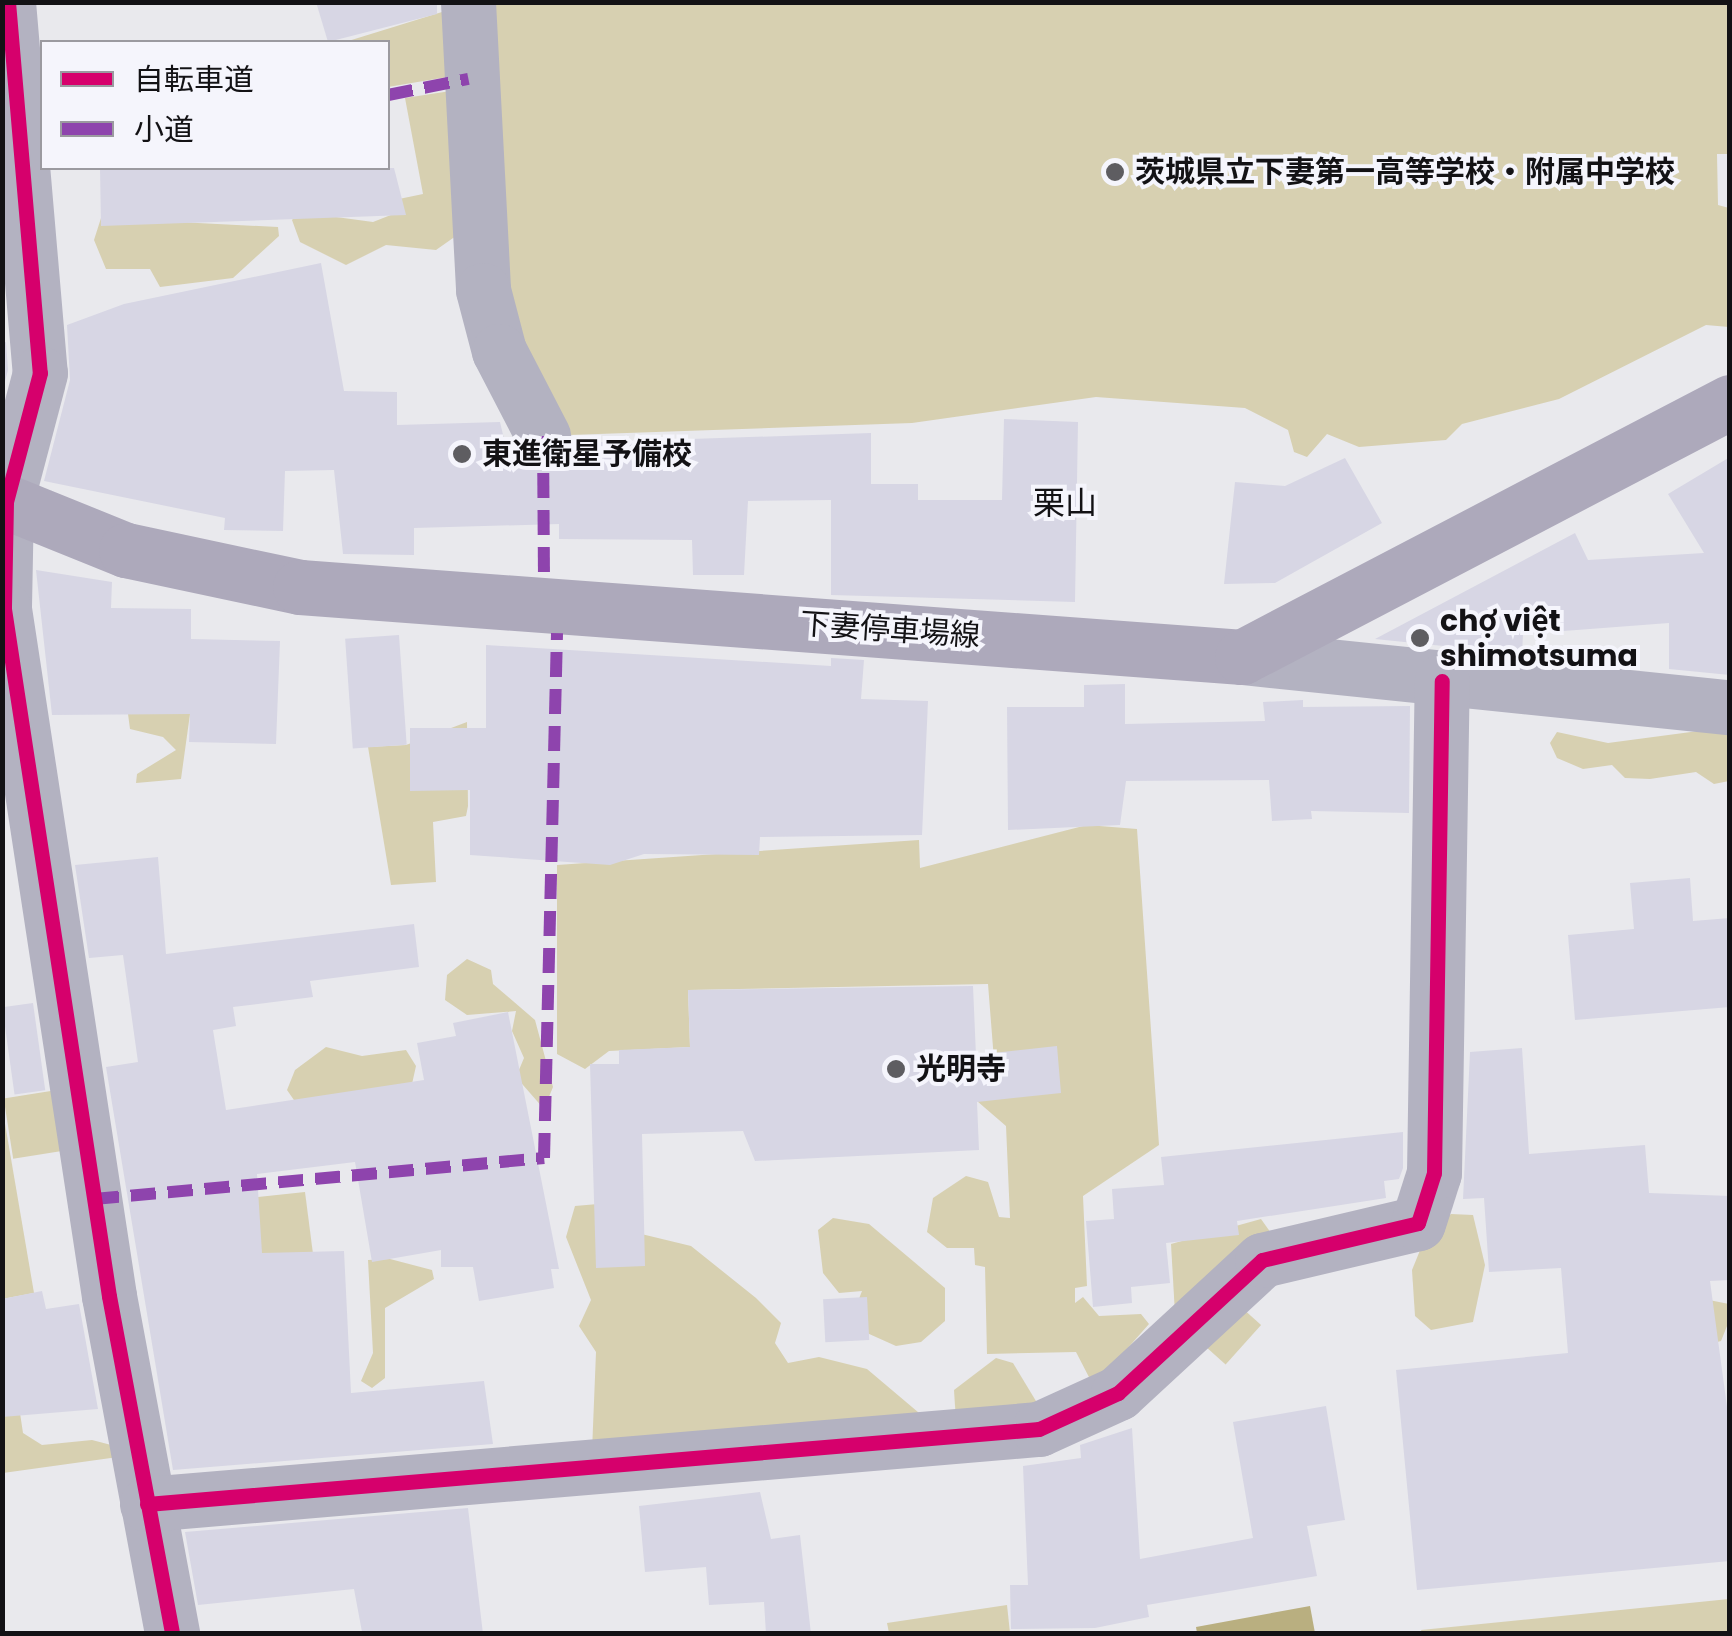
<!DOCTYPE html>
<html>
<head>
<meta charset="utf-8">
<style>
	body { margin:0 }
	#map { position:relative; width:1732px; height:1636px; overflow:hidden; background:#e9e9ed; font-family:Poppins,"Noto Sans JP",sans-serif }
	div>[style] { position:absolute }
	[style*='--x'] { left:calc(var(--x)*1px); top:calc(var(--y)*1px); width:calc(var(--w)*1px); rotate:calc(var(--a)*1deg) }
	.green>* { inset:0; background:#d7d0b1; transform-origin:0 0 }
	.water>* { inset:0; background:#b9af80 }
	.building>* { inset:0; background:#d7d6e4; transform-origin:0 0 }
	.minor>* { height:55px; margin:-27.5px; padding:0 27.5px; transform-origin:27.5px; border-radius:27.5px; background:#b3b2c1 }
	.major>* { height:55px; margin:-27.5px; padding:0 27.5px; transform-origin:27.5px; border-radius:27.5px; background:#ada9bb }
	.quiet>* { height:12px; margin-top:-6px; transform-origin:0; background:repeating-linear-gradient(90deg,#8e44ad 0 25px,transparent 0 37px) }
	.cycleway>* { height:15px; margin:-7.5px; padding:0 7.5px; transform-origin:7.5px; border-radius:7.5px; background:#d6006c }
	.dots>* { width:28px; height:28px; translate:-50% -50%; box-sizing:border-box; border:5px solid #f5f5fc; border-radius:50% }
	span { translate:-50% -50%; white-space:nowrap; text-align:center; line-height:1.15; -webkit-text-stroke:8px #f5f5fc; paint-order:stroke }
	.poi-label { font-size:30px; color:#131215; font-weight:700 }
	.left { translate:0 -50%; text-align:left }
	.street-label { font-size:30px; color:#131215 }
	.neighbourhood-label { font-size:32px; color:#131215 }
	.frame { position:absolute; inset:0; border:5px solid #131215; pointer-events:none }
	.legend { position:absolute; left:40px; top:40px; width:350px; height:130px; box-sizing:border-box; background:#f5f5fc; border:2px solid #9b9aa0; margin:0; padding:12px 18px; list-style:none; font-size:30px; color:#131215 }
	.legend li { display:flex; align-items:center; gap:20px; height:50px }
	.legend b { width:50px; border:2px solid #9b9aa0 }
</style>
</head>
<body>
<div id="map">
	<div class="green">
		<i style="clip-path:polygon(482px 3px,1729px 3px,1729px 154px,1717px 154px,1718px 205px,1729px 208px,1729px 327px,1706px 325px,1559px 399px,1462px 424px,1446px 440px,1359px 447px,1327px 434px,1307px 457px,1294px 452px,1288px 430px,1245px 408px,1096px 397px,912px 423px,569px 435px,512px 328px)"></i>
		<i style="clip-path:polygon(442px 12px,453px 76px,388px 87px,388px 42px,345px 42px)"></i>
		<i style="clip-path:polygon(457px 90px,463px 231px,436px 250px,386px 245px,346px 265px,300px 242px,292px 220px,299px 212px,373px 222px,401px 211px,399px 199px,423px 194px,405px 98px)"></i>
		<i style="clip-path:polygon(101px 218px,278px 227px,279px 236px,233px 278px,160px 287px,150px 269px,106px 269px,94px 240px)"></i>
		<i style="clip-path:polygon(128px 714px,190px 714px,181px 779px,136px 783px,137px 774px,176px 750px,163px 737px,130px 729px)"></i>
		<i style="clip-path:polygon(467px 722px,468px 806px,466px 816px,433px 822px,436px 882px,391px 885px,368px 747px,406px 745px)"></i>
		<i style="clip-path:polygon(1721px 728px,1729px 736px,1729px 781px,1714px 784px,1696px 772px,1650px 779px,1625px 778px,1612px 765px,1583px 769px,1557px 758px,1550px 743px,1557px 732px,1608px 743px)"></i>
		<i style="clip-path:polygon(1087px 825px,1137px 829px,1159px 1145px,1083px 1196px,1087px 1286px,1075px 1288px,1075px 1303px,1083px 1297px,1099px 1316px,1141px 1314px,1149px 1324px,1103px 1376px,1091px 1381px,1076px 1352px,987px 1354px,985px 1267px,975px 1265px,974px 1248px,947px 1248px,927px 1232px,933px 1198px,966px 1176px,988px 1182px,999px 1217px,1010px 1218px,1006px 1126px,977px 1101px,994px 1060px,988px 984px,688px 990px,690px 1047px,609px 1051px,585px 1069px,557px 1054px,557px 865px,919px 840px,920px 868px)"></i>
		<i style="clip-path:polygon(467px 959px,491px 970px,493px 984px,535px 1020px,553px 1087px,544px 1109px,516px 1077px,524px 1058px,512px 1031px,516px 1011px,467px 1015px,445px 1000px,447px 975px)"></i>
		<i style="clip-path:polygon(326px 1047px,362px 1056px,406px 1050px,416px 1066px,410px 1093px,296px 1103px,287px 1090px,295px 1070px)"></i>
		<i style="left:57px;top:1090px;width:61px;height:54px;rotate:81deg"></i>
		<i style="clip-path:polygon(2px 1106px,34px 1293px,2px 1299px)"></i>
		<i style="clip-path:polygon(305px 1192px,313px 1254px,257px 1254px,258px 1197px)"></i>
		<i style="clip-path:polygon(598px 1204px,629px 1231px,691px 1246px,756px 1298px,781px 1323px,775px 1343px,788px 1363px,819px 1357px,867px 1369px,925px 1418px,592px 1451px,596px 1352px,579px 1326px,591px 1300px,566px 1237px,575px 1206px)"></i>
		<i style="clip-path:polygon(1451px 1214px,1473px 1215px,1485px 1265px,1473px 1322px,1431px 1330px,1415px 1316px,1412px 1270px,1425px 1238px)"></i>
		<i style="clip-path:polygon(833px 1218px,869px 1224px,945px 1288px,945px 1321px,921px 1342px,896px 1346px,867px 1333px,855px 1309px,862px 1291px,839px 1293px,823px 1273px,818px 1230px)"></i>
		<i style="clip-path:polygon(1261px 1219px,1276px 1240px,1175px 1314px,1171px 1244px)"></i>
		<i style="clip-path:polygon(390px 1259px,432px 1270px,434px 1279px,385px 1308px,385px 1378px,372px 1388px,361px 1381px,373px 1353px,368px 1260px)"></i>
		<i style="clip-path:polygon(1709px 1300px,1729px 1304px,1729px 1321px,1721px 1341px,1698px 1347px)"></i>
		<i style="left:1241px;top:1307px;width:27px;height:53px;rotate:42deg"></i>
		<i style="clip-path:polygon(996px 1358px,1013px 1363px,1042px 1411px,956px 1421px,954px 1390px)"></i>
		<i style="clip-path:polygon(20px 1413px,23px 1433px,42px 1445px,92px 1440px,115px 1446px,118px 1457px,3px 1473px,3px 1416px)"></i>
		<i style="clip-path:polygon(1729px 1599px,1729px 1633px,1422px 1633px,1421px 1630px)"></i>
		<i style="clip-path:polygon(1007px 1605px,1010px 1633px,889px 1633px,887px 1623px)"></i>
	</div>
	<div class="water">
		<i style="clip-path:polygon(1310px 1606px,1315px 1633px,1197px 1633px,1196px 1627px)"></i>
	</div>
	<div class="building">
		<i style="clip-path:polygon(316px 2px,437px 2px,437px 14px,328px 42px)"></i>
		<i style="clip-path:polygon(100px 168px,394px 168px,406px 215px,101px 226px)"></i>
		<i style="clip-path:polygon(321px 263px,344px 391px,397px 392px,397px 425px,500px 422px,505px 443px,541px 467px,558px 463px,573px 443px,871px 433px,871px 484px,918px 484px,918px 500px,1002px 500px,1004px 419px,1078px 422px,1075px 602px,831px 595px,831px 500px,748px 501px,744px 575px,693px 575px,692px 540px,559px 539px,559px 524px,414px 528px,414px 555px,343px 554px,334px 470px,285px 471px,283px 531px,224px 530px,225px 518px,44px 481px,70px 380px,67px 325px,124px 304px)"></i>
		<i style="clip-path:polygon(6px 342px,8px 370px,2px 393px,2px 343px)"></i>
		<i style="clip-path:polygon(1730px 457px,1730px 675px,1669px 669px,1669px 623px,1523px 634px,1522px 654px,1375px 639px,1575px 533px,1588px 560px,1704px 553px,1668px 494px)"></i>
		<i style="clip-path:polygon(1345px 458px,1382px 523px,1275px 583px,1224px 584px,1235px 482px,1285px 486px)"></i>
		<i style="clip-path:polygon(36px 570px,112px 582px,111px 608px,191px 609px,191px 639px,280px 641px,276px 744px,189px 742px,190px 714px,52px 715px)"></i>
		<i style="left:399px;top:635px;width:110px;height:54px;rotate:86deg"></i>
		<i style="clip-path:polygon(486px 645px,831px 666px,831px 658px,864px 660px,861px 699px,928px 701px,922px 835px,760px 837px,759px 855px,644px 854px,610px 865px,470px 855px,470px 790px,410px 791px,410px 728px,486px 728px)"></i>
		<i style="clip-path:polygon(1125px 684px,1125px 724px,1265px 721px,1263px 702px,1303px 700px,1303px 707px,1410px 706px,1409px 813px,1311px 811px,1312px 819px,1272px 821px,1269px 780px,1126px 781px,1120px 825px,1008px 830px,1007px 707px,1084px 707px,1084px 685px)"></i>
		<i style="clip-path:polygon(158px 857px,166px 954px,414px 924px,419px 967px,310px 981px,313px 997px,233px 1007px,236px 1026px,213px 1030px,226px 1110px,424px 1080px,417px 1043px,456px 1036px,453px 1023px,508px 1012px,559px 1269px,551px 1269px,554px 1288px,479px 1301px,473px 1267px,441px 1267px,441px 1250px,372px 1262px,355px 1162px,257px 1174px,262px 1253px,344px 1251px,351px 1393px,484px 1381px,493px 1444px,173px 1470px,106px 1067px,138px 1062px,123px 955px,89px 958px,75px 865px)"></i>
		<i style="clip-path:polygon(1690px 878px,1693px 921px,1730px 918px,1730px 1007px,1575px 1020px,1568px 935px,1634px 929px,1630px 883px)"></i>
		<i style="clip-path:polygon(973px 986px,976px 1055px,1057px 1046px,1061px 1093px,977px 1102px,979px 1150px,755px 1161px,743px 1131px,642px 1134px,645px 1266px,596px 1268px,590px 1064px,619px 1064px,619px 1050px,690px 1047px,688px 990px)"></i>
		<i style="left:33px;top:1003px;width:88px;height:31px;rotate:82deg"></i>
		<i style="clip-path:polygon(1522px 1048px,1529px 1154px,1645px 1145px,1649px 1193px,1730px 1196px,1730px 1280px,1710px 1281px,1730px 1429px,1730px 1561px,1417px 1590px,1396px 1370px,1568px 1353px,1561px 1268px,1489px 1272px,1484px 1198px,1463px 1199px,1470px 1052px)"></i>
		<i style="clip-path:polygon(1403px 1132px,1403px 1168px,1399px 1179px,1384px 1181px,1386px 1198px,1237px 1221px,1239px 1235px,1166px 1243px,1170px 1283px,1131px 1287px,1132px 1303px,1093px 1307px,1086px 1221px,1114px 1219px,1112px 1189px,1164px 1185px,1161px 1157px)"></i>
		<i style="clip-path:polygon(42px 1291px,46px 1309px,79px 1304px,98px 1409px,2px 1417px,2px 1299px)"></i>
		<i style="left:867px;top:1297px;width:43px;height:44px;rotate:87deg"></i>
		<i style="clip-path:polygon(1326px 1406px,1345px 1520px,1307px 1526px,1317px 1576px,1147px 1605px,1149px 1617px,1095px 1628px,1011px 1629px,1010px 1585px,1028px 1585px,1023px 1466px,1081px 1458px,1080px 1445px,1132px 1428px,1140px 1559px,1253px 1538px,1233px 1422px)"></i>
		<i style="clip-path:polygon(760px 1492px,771px 1539px,800px 1535px,811px 1634px,766px 1634px,764px 1602px,709px 1605px,706px 1567px,645px 1572px,639px 1506px)"></i>
		<i style="clip-path:polygon(468px 1508px,483px 1634px,362px 1632px,354px 1589px,198px 1605px,185px 1532px)"></i>
	</div>
	<div class="minor">
		<i style="--x:8;--y:2;--w:372;--a:85.1"></i>
		<i style="--x:40;--y:373;--w:133;--a:104.8"></i>
		<i style="--x:6;--y:502;--w:107;--a:91.1"></i>
		<i style="--x:4;--y:609;--w:695;--a:81.31"></i>
		<i style="--x:109;--y:1296;--w:344;--a:79.4"></i>
		<i style="--x:468;--y:2;--w:288;--a:87"></i>
		<i style="--x:483;--y:290;--w:63;--a:75.3"></i>
		<i style="--x:499;--y:351;--w:96;--a:62.6"></i>
		<i style="--x:1242;--y:657;--w:491;--a:5.9"></i>
		<i style="--x:147;--y:1504;--w:895;--a:-4.81"></i>
		<i style="--x:1039;--y:1429;--w:87;--a:-24.5"></i>
		<i style="--x:1118;--y:1393;--w:196;--a:-42.7"></i>
		<i style="--x:1262;--y:1260;--w:160;--a:-13.3"></i>
		<i style="--x:1418;--y:1223;--w:52;--a:-72.3"></i>
		<i style="--x:1434;--y:1173;--w:492;--a:-89.1"></i>
	</div>
	<div class="major">
		<i style="--x:2;--y:500;--w:134;--a:22"></i>
		<i style="--x:126;--y:550;--w:178;--a:12"></i>
		<i style="--x:300;--y:587;--w:945;--a:4.25"></i>
		<i style="--x:1242;--y:657;--w:551;--a:-27.59"></i>
	</div>
	<div class="quiet">
		<i style="--x:388;--y:95;--w:82;--a:-11.3"></i>
		<i style="--x:543;--y:436;--w:148;--a:89.6"></i>
		<i style="--x:94;--y:1199;--w:452;--a:-5.2"></i>
		<i style="--x:544;--y:1158;--w:525;--a:-88.58"></i>
	</div>
	<div class="cycleway">
		<i style="--x:8;--y:2;--w:372;--a:85.1"></i>
		<i style="--x:40;--y:373;--w:133;--a:104.8"></i>
		<i style="--x:6;--y:502;--w:107;--a:91.1"></i>
		<i style="--x:4;--y:609;--w:695;--a:81.31"></i>
		<i style="--x:109;--y:1296;--w:344;--a:79.4"></i>
		<i style="--x:147;--y:1504;--w:895;--a:-4.81"></i>
		<i style="--x:1039;--y:1429;--w:87;--a:-24.5"></i>
		<i style="--x:1118;--y:1393;--w:196;--a:-42.7"></i>
		<i style="--x:1262;--y:1260;--w:160;--a:-13.3"></i>
		<i style="--x:1418;--y:1223;--w:52;--a:-72.3"></i>
		<i style="--x:1434;--y:1173;--w:492;--a:-89.1"></i>
	</div>
	<div class="dots">
		<i style="left:1115px;top:172px;background:#5e5d61"></i>
		<i style="left:462px;top:454px;background:#5e5d61"></i>
		<i style="left:1420px;top:638px;background:#5e5d61"></i>
		<i style="left:896px;top:1069px;background:#5e5d61"></i>
	</div>
	<div class="poi-label">
		<span class="left" style="left:1135px;top:172px">茨城県立下妻第一高等学校・附属中学校</span>
		<span class="left" style="left:482px;top:454px">東進衛星予備校</span>
		<span class="left" style="left:1440px;top:638px">chợ việt<br>shimotsuma</span>
		<span class="left" style="left:916px;top:1069px">光明寺</span>
	</div>
	<div class="street-label">
		<span style="left:890px;top:630px;rotate:4deg">下妻停車場線</span>
	</div>
	<div class="neighbourhood-label">
		<span style="left:1065px;top:503px">栗山</span>
	</div>
	<div class="frame"></div>
	<ul class="legend">
	<li><b style="height:12px;background:#d6006c"></b>自転車道</li>
	<li><b style="height:12px;background:#8e44ad"></b>小道</li>
	</ul>
</div>
</body>
</html>
